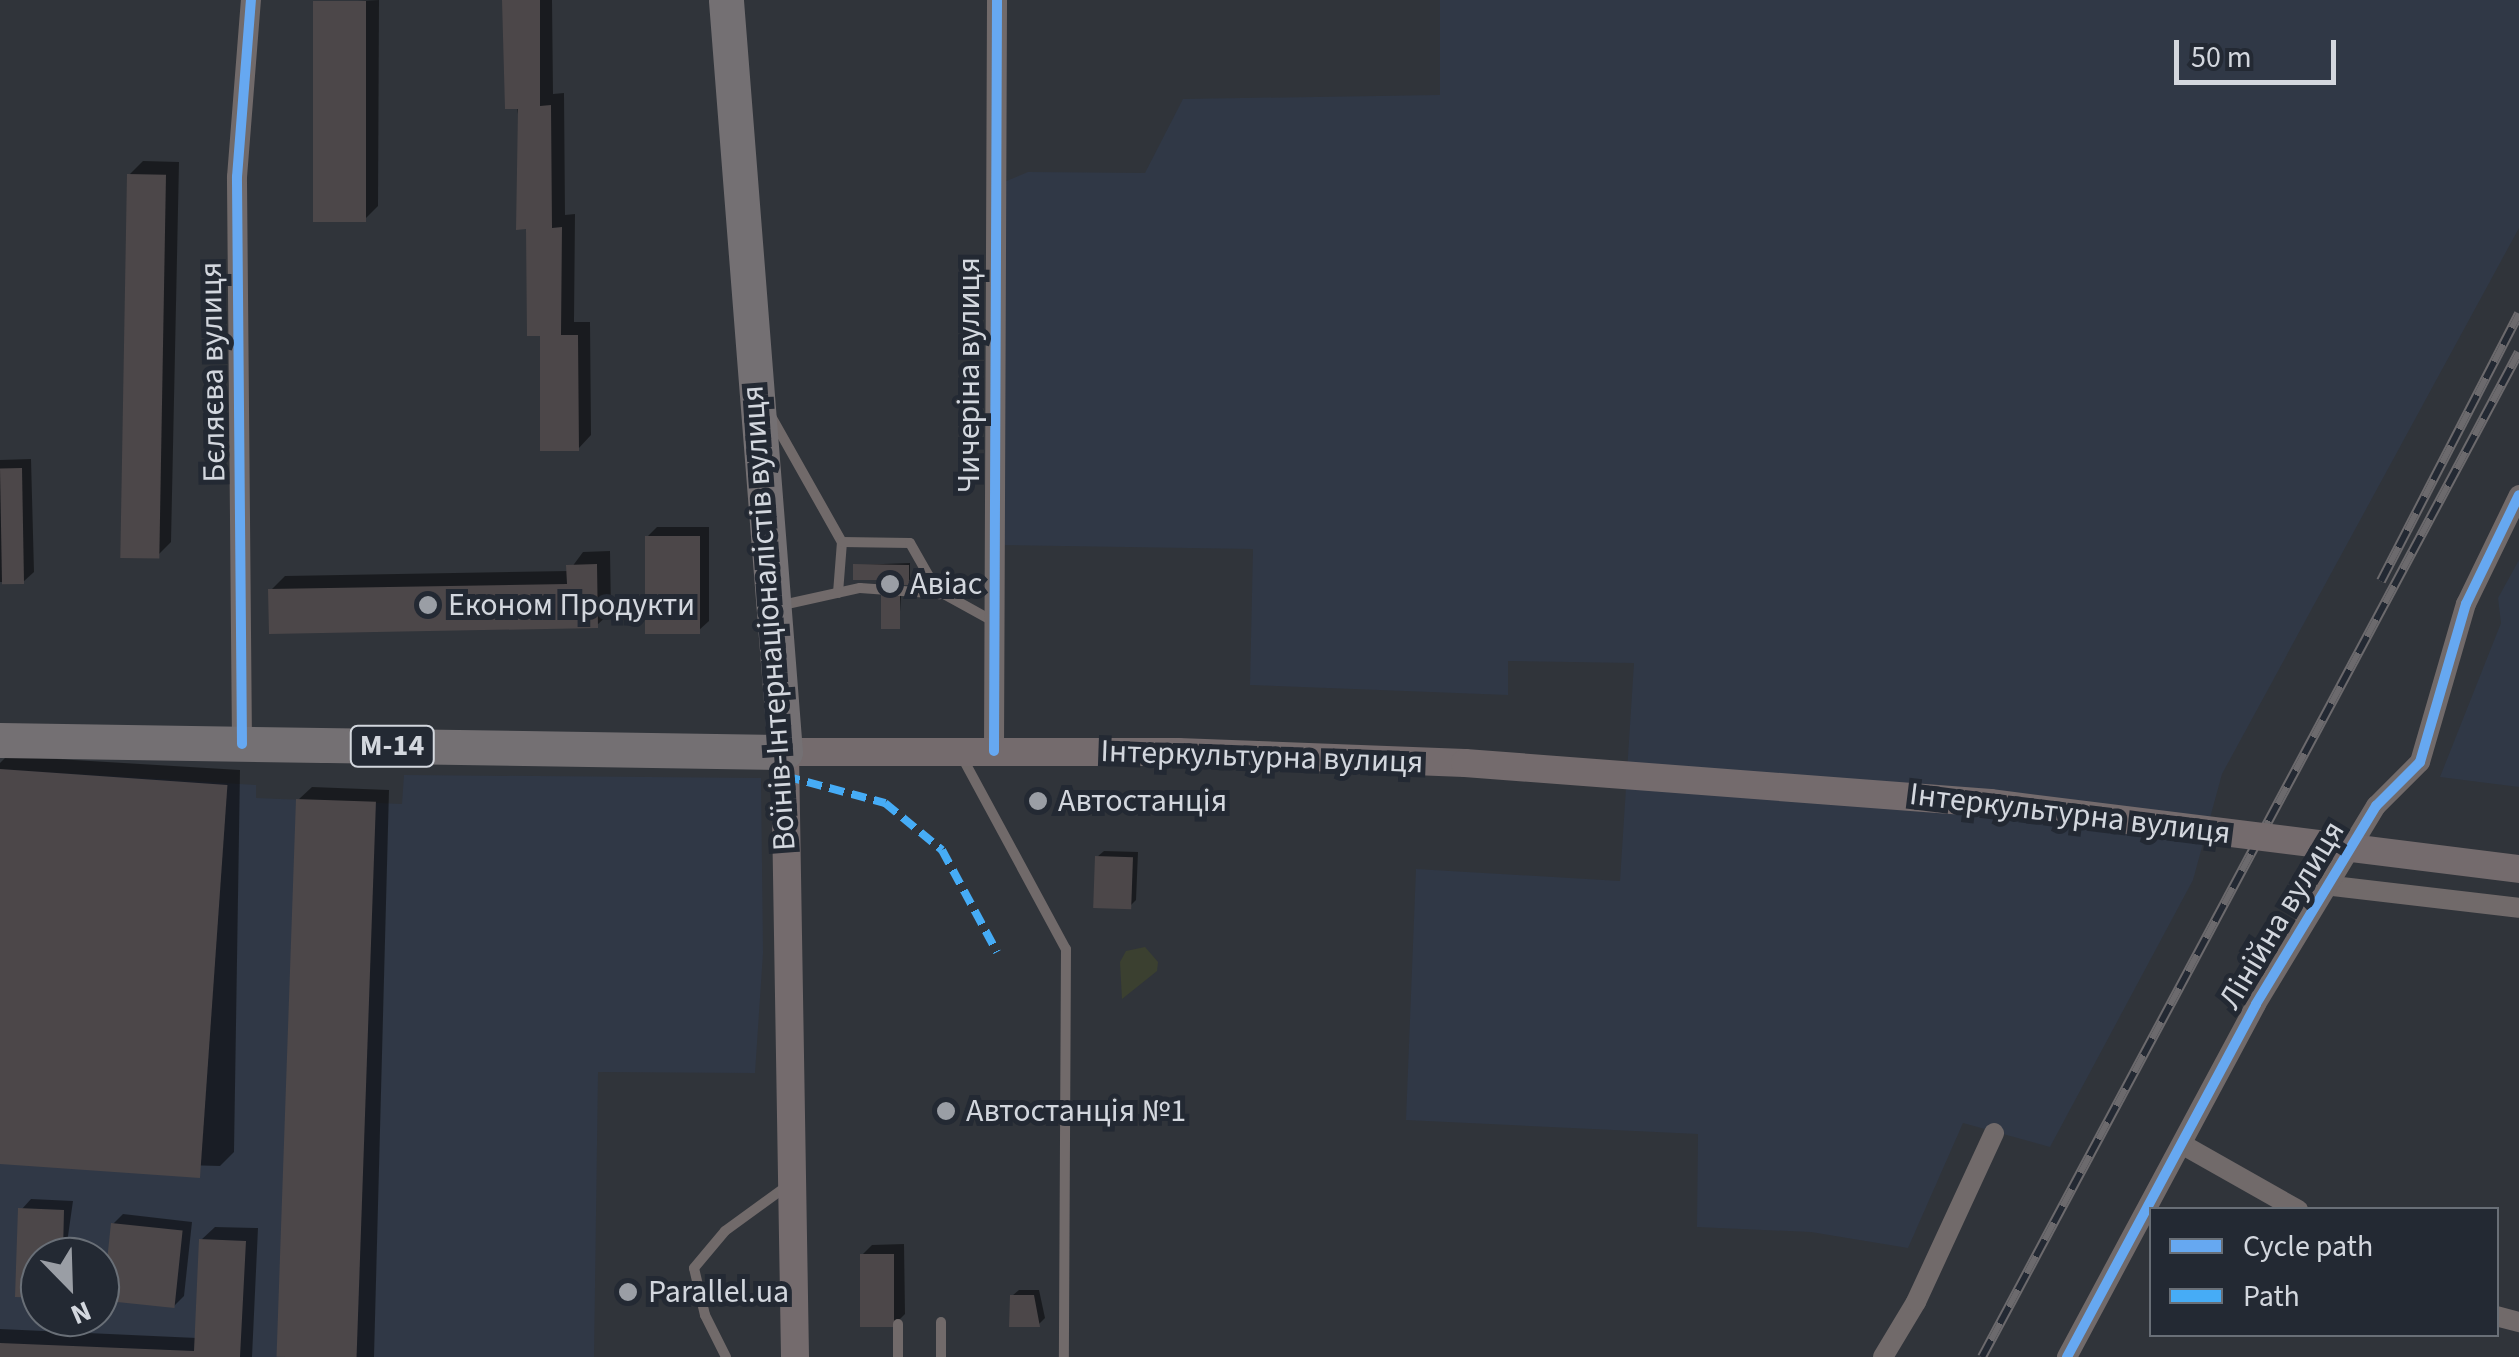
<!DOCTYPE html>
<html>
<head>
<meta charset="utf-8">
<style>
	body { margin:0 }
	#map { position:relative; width:2519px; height:1357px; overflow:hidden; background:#30343a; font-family:"Source Sans 3",sans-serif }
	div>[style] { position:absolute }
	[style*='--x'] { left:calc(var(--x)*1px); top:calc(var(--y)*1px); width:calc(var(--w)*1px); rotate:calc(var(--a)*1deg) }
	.built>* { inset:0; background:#303846 }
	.green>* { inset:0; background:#3b4030 }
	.shadow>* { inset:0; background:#0007 }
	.building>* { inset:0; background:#4c4749; transform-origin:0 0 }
	.lane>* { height:10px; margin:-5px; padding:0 5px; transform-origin:5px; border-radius:5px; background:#716a6a }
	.street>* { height:20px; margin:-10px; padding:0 10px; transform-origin:10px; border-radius:10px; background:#716a6a }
	.secondary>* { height:28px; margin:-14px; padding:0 14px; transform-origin:14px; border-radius:14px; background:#746b6d }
	.highway>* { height:35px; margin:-17.5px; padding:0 17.5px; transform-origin:17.5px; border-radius:17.5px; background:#747073 }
	.rail>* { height:10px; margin-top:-5px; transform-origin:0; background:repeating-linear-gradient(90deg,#232933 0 19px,#6c6a6d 0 38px); box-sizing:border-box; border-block:2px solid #6c6a6d }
	.secondary-bridge>* { height:28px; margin:-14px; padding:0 14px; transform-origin:14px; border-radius:14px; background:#746b6d }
	.quiet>* { height:8px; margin-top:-4px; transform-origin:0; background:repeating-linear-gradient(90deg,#46acf6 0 15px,transparent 0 23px) }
	.cycleway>* { height:10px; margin:-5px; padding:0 5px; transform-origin:5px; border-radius:5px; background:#66a8f1 }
	.dots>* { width:28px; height:28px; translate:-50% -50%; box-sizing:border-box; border:5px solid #232933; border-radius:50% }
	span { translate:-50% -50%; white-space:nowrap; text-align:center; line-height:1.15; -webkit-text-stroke:10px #232933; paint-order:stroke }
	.shield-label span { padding:2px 8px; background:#232933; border:2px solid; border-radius:8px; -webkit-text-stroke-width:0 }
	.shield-label { font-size:30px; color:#d3d7de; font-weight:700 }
	.street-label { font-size:32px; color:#d3d7de }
	.poi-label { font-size:32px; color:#d3d7de }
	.left { translate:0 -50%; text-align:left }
	.legend { position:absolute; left:2149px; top:1207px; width:350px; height:130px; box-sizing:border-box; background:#232933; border:2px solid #696f77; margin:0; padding:12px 18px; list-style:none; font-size:30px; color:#d3d7de }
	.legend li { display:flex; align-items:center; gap:20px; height:50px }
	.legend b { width:50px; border:2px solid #696f77 }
	.north { position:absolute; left:20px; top:1237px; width:100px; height:100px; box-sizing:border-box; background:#232933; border:2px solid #696f77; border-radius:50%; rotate:157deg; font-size:28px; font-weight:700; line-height:40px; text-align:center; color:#d3d7de }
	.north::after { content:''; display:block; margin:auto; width:35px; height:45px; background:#9a9ea5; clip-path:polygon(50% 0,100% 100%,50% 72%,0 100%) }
	.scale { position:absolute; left:2174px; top:40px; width:162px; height:45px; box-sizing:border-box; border:5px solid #d3d7de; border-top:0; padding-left:12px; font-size:30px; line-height:35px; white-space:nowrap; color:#d3d7de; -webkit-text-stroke:8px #232933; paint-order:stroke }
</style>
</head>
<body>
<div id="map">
	<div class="built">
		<i style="clip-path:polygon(1440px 0,2519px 0,2519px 228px,2222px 774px,2193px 880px,2050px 1147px,1963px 1123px,1908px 1248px,1811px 1232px,1697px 1227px,1698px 1134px,1406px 1120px,1416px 869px,1620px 881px,1634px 663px,1508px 661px,1508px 695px,1250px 685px,1253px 549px,999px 545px,999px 184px,1028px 172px,1145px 173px,1183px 99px,1440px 95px)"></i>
		<i style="clip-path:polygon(2519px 560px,2519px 787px,2440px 777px,2501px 623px,2498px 598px)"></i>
		<i style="clip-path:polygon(evenodd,0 769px,256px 785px,256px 798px,402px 804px,404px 775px,761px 778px,763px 953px,755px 1073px,598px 1072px,594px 1357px,0 1357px,0 769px,40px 1257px,100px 1257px,100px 1317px,40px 1317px,40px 1257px)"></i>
	</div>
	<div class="green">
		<i style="clip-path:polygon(1145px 947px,1158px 962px,1157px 971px,1122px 999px,1120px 962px,1126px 951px)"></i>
	</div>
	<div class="shadow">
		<i style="clip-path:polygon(379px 0,378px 206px,364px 220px,316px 3px)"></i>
		<i style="clip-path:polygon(505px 0,552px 0,553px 94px,564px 93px,565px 215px,575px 214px,574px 322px,590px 322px,591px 435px,578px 449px,543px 334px)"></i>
		<i style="clip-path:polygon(143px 161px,179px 162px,171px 542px,157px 556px,129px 175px)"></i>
		<i style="clip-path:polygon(31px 459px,34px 572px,23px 582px,0 582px,0 460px)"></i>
		<i style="clip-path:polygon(657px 527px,709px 527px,709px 621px,698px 631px,647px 537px)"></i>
		<i style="clip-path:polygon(610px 551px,611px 612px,597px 625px,271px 590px,285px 576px,569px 571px,583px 552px)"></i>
		<i style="clip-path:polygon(910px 563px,910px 580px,902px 582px,899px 627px,884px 577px,856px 565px)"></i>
		<i style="clip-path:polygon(7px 756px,240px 770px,234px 1152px,220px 1166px,0 1160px,0 763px)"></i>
		<i style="clip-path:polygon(312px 787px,389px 790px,374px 1357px,284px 1357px,298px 800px)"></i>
		<i style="clip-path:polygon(1104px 851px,1138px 852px,1136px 900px,1130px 906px,1097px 857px)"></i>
		<i style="clip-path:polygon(31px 1199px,73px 1201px,65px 1257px,40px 1257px,40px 1295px,21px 1210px)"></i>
		<i style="clip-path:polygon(123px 1214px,192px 1222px,184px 1296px,174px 1306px,113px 1224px)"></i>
		<i style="clip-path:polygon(215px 1227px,258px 1228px,252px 1357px,0 1357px,0 1329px,197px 1338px,201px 1240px)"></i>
		<i style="clip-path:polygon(904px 1244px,905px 1314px,895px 1324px,862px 1255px,872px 1245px)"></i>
		<i style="clip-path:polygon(1019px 1290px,1039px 1290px,1045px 1318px,1039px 1324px,1012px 1296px)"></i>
	</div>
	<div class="building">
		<i style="clip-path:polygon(502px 0,540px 0,540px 106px,551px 105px,552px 228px,562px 227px,561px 335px,578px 335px,579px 451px,540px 451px,540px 336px,527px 336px,526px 229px,516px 230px,518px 109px,505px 109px)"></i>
		<i style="left:366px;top:1px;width:221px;height:53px;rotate:90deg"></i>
		<i style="left:127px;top:174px;width:39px;height:384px;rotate:1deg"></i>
		<i style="left:22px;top:468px;width:116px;height:22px;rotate:89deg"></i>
		<i style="left:645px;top:536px;width:55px;height:98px"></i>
		<i style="clip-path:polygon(597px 564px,598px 628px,269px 634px,268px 589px,567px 584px,566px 565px)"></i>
		<i style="clip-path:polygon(853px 564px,909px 565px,909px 585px,900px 585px,900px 629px,881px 629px,881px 580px,853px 580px)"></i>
		<i style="left:0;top:769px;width:228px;height:394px;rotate:4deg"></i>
		<i style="left:296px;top:799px;width:80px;height:558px;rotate:2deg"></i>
		<i style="left:1095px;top:856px;width:38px;height:52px;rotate:2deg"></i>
		<i style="clip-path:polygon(18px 1208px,64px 1210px,63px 1253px,40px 1257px,40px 1298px,15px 1297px)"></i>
		<i style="left:111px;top:1223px;width:72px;height:78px;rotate:6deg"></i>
		<i style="clip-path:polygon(199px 1239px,246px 1241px,240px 1357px,0 1357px,0 1343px,194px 1351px)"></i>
		<i style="left:860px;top:1254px;width:34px;height:73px"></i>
		<i style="clip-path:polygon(1010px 1295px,1034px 1295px,1040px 1327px,1009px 1327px)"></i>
	</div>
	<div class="lane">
		<i style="--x:772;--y:418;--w:142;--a:60.6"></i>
		<i style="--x:842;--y:542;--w:51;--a:94.5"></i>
		<i style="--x:842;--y:542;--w:68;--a:0.8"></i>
		<i style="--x:910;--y:543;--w:59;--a:60.4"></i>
		<i style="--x:778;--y:606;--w:84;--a:-12.4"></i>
		<i style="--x:860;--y:588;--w:84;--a:4.1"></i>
		<i style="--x:944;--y:594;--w:56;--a:28.9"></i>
		<i style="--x:962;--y:757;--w:218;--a:61.6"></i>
		<i style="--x:1066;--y:949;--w:408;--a:90.3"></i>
		<i style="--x:941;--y:1322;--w:35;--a:90"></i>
		<i style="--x:898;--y:1324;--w:33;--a:90"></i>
		<i style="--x:726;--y:1357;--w:47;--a:-116.6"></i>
		<i style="--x:705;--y:1315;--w:48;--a:-103.2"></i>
		<i style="--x:694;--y:1268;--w:48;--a:-50"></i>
		<i style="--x:725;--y:1231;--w:77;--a:-36"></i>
	</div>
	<div class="street">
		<i style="--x:242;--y:744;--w:567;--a:-90.51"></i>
		<i style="--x:237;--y:177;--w:178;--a:-85.5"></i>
		<i style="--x:994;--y:751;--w:751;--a:-89.77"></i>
		<i style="--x:2333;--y:886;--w:187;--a:6.7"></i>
		<i style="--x:2185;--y:1146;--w:130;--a:29.5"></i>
		<i style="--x:2496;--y:1316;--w:24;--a:15"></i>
		<i style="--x:1883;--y:1357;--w:64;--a:-59"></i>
		<i style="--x:1916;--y:1302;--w:186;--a:-65.2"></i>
		<i style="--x:2067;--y:1357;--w:400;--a:-61.8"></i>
		<i style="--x:2256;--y:1004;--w:232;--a:-58.8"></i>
		<i style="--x:2376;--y:806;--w:62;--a:-45"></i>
		<i style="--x:2420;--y:762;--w:165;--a:-73.8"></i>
		<i style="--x:2466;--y:604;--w:121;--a:-64.1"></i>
	</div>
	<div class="secondary">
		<i style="--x:795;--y:1357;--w:605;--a:-90.95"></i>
		<i style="--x:785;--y:752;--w:393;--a:0"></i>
		<i style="--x:1178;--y:752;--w:287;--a:2.2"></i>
	</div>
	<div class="highway">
		<i style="--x:0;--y:740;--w:785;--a:0.88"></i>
		<i style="--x:785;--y:752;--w:754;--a:-94.49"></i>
	</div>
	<div class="rail">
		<i style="--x:2381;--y:581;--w:301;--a:-62.7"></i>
		<i style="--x:1982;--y:1357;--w:1139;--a:-61.88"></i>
	</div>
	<div class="secondary-bridge">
		<i style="--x:1465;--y:763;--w:527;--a:4.36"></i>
		<i style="--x:1990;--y:803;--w:533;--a:7.11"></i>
	</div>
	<div class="quiet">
		<i style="--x:785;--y:776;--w:104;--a:15.1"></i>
		<i style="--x:885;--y:803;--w:74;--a:39.5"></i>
		<i style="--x:942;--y:850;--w:116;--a:61.7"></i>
	</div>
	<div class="cycleway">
		<i style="--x:242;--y:744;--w:567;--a:-90.51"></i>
		<i style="--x:237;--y:177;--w:178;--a:-85.5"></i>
		<i style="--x:994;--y:751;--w:751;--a:-89.77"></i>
		<i style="--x:2067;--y:1357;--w:400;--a:-61.8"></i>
		<i style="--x:2256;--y:1004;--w:232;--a:-58.8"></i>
		<i style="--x:2376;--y:806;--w:62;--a:-45"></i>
		<i style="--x:2420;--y:762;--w:165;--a:-73.8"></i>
		<i style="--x:2466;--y:604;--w:121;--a:-64.1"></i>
	</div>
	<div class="dots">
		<i style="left:890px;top:584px;background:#9a9ea5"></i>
		<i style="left:428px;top:605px;background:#9a9ea5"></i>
		<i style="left:1038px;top:801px;background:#9a9ea5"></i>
		<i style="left:946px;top:1111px;background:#9a9ea5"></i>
		<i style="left:628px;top:1292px;background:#9a9ea5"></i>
	</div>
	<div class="shield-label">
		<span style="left:392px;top:746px">М-14</span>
	</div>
	<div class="street-label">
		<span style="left:213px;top:372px;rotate:-91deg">Бєляєва вулиця</span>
		<span style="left:969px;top:375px;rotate:-90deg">Чичеріна вулиця</span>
		<span style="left:769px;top:618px;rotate:-94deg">Воїнів-Інтернаціоналістів вулиця</span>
		<span style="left:1262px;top:757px;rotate:2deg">Інтеркультурна вулиця</span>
		<span style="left:2070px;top:814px;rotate:7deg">Інтеркультурна вулиця</span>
		<span style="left:2282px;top:915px;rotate:-59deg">Лінійна вулиця</span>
	</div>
	<div class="poi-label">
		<span class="left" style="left:910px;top:584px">Авіас</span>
		<span class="left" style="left:448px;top:605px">Економ Продукти</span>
		<span class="left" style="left:1058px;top:801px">Автостанція</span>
		<span class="left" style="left:966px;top:1111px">Автостанція №1</span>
		<span class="left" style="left:648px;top:1292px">Parallel.ua</span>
	</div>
	<ul class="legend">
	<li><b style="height:12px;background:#66a8f1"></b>Cycle path</li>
	<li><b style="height:12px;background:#46acf6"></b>Path</li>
	</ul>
	<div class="north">N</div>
	<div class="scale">50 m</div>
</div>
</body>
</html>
